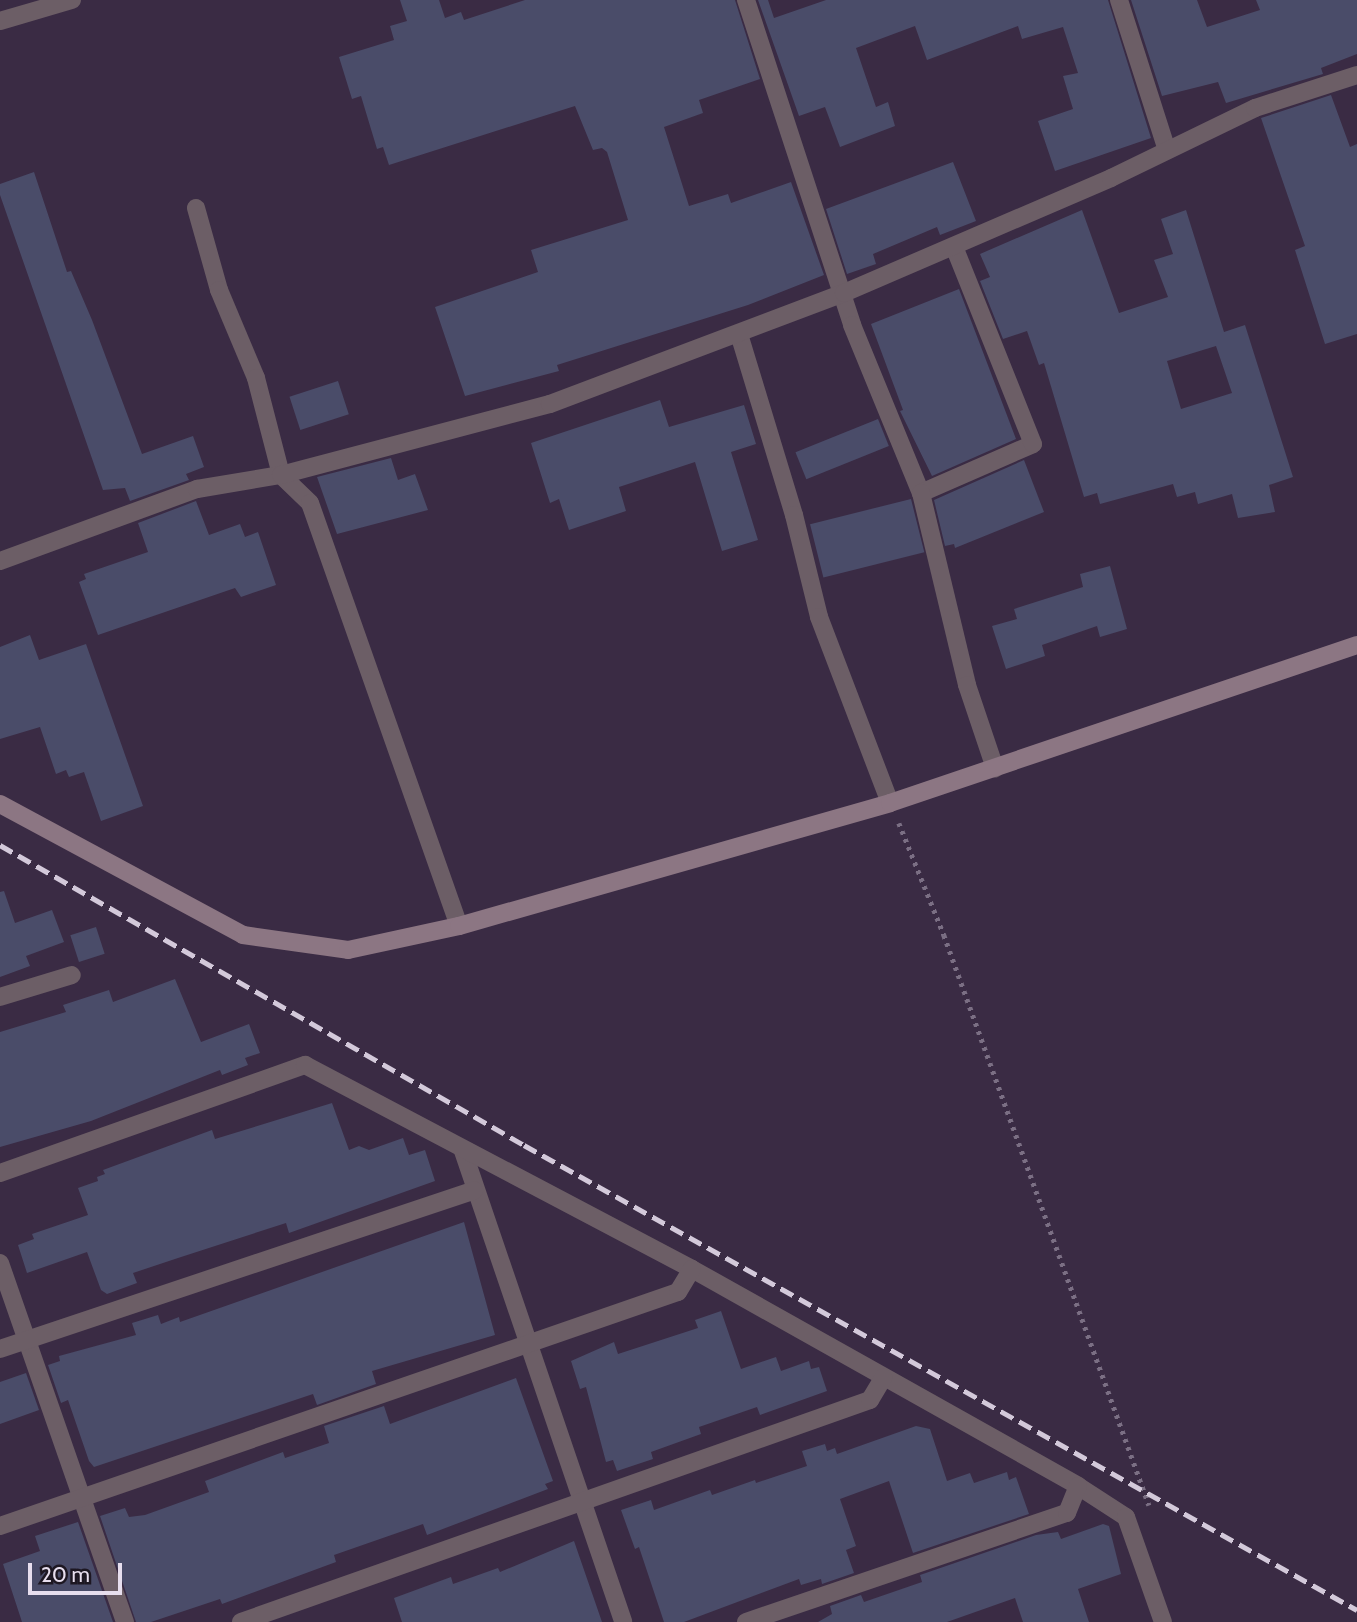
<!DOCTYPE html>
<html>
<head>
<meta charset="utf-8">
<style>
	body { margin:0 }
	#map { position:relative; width:1357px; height:1622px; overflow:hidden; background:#3a2b44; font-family:Cabin,sans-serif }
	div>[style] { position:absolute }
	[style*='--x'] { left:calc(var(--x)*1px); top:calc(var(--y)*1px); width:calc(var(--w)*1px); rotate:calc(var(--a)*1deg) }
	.building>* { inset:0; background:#4a4c69; transform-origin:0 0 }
	.path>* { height:4.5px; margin-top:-2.25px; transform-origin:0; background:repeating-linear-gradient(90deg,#7b6f84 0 3.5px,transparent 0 8.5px) }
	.street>* { height:18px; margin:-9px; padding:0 9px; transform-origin:9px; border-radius:9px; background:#6c5e66 }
	.secondary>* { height:18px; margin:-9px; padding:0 9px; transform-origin:9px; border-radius:9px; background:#8c7683 }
	.rail>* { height:5px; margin-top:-2.5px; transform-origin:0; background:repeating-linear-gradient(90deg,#d3c9da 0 14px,transparent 0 21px) }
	span { translate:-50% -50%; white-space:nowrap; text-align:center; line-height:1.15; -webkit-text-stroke:5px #1d1722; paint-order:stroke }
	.scale { position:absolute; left:28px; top:1563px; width:94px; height:32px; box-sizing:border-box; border:4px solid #e7deee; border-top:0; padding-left:9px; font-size:21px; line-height:24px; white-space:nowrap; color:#e7deee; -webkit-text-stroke:5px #1d1722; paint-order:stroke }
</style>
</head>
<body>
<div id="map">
	<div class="building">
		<i style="clip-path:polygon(400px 0,439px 0,445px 18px,461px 12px,464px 20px,525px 0,735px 0,760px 79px,699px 100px,703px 113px,664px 127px,689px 206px,728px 194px,731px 203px,791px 182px,824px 275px,748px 305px,557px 365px,559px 371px,465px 396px,435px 307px,538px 272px,531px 250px,628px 220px,607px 152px,602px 148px,593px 150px,575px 106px,389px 165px,383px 147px,377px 149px,361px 96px,352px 99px,339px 57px,394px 40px,390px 26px,407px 21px)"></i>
		<i style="clip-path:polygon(758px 0,768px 0,774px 18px,826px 0,1108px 0,1151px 138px,1055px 171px,1038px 121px,1073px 109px,1063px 76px,1078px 73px,1063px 27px,1022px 39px,1018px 26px,927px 60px,915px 26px,856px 48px,876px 107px,888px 102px,895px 126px,840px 147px,825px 107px,799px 116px)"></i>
		<i style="clip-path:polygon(1131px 0,1197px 0,1207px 27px,1260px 10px,1256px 0,1357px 0,1357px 54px,1321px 68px,1323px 74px,1226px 103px,1218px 82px,1162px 96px)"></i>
		<i style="clip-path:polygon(1331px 95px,1350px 147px,1357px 144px,1357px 334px,1325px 344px,1295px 250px,1305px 246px,1261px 118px)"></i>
		<i style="clip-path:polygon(953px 162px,976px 221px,940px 235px,937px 227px,873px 254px,876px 264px,847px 274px,826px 209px)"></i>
		<i style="clip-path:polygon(34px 172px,67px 272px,71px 271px,92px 320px,142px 454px,193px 436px,204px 467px,186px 474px,189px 480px,130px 501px,125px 488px,103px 490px,0 195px,0 184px)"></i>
		<i style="clip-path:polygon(evenodd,1082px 210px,1119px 313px,1168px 297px,1154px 260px,1173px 254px,1161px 219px,1186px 210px,1224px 332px,1245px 325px,1293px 477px,1269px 485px,1275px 512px,1238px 518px,1232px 494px,1198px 504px,1195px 492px,1177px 497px,1173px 484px,1100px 504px,1097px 493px,1084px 497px,1044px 363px,1039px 365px,1027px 331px,1003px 339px,980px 281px,990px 277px,980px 254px,1082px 210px,1216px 346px,1232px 393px,1181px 409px,1167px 361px,1216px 346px)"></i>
		<i style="clip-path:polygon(959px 289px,1016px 439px,932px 476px,900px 411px,903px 410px,871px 324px)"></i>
		<i style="left:338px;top:381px;width:35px;height:51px;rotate:72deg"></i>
		<i style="clip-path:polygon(660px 400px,669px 427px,744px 405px,756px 444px,731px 452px,758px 540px,722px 551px,695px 462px,619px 487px,626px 511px,569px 530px,559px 499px,550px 503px,531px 443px)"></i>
		<i style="left:878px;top:419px;width:29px;height:89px;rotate:68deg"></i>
		<i style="clip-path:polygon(391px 458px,398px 480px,415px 474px,428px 510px,337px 534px,317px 477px)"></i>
		<i style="clip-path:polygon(1024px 460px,1044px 512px,955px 548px,954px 544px,945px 546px,934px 500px)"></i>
		<i style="left:911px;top:499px;width:55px;height:104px;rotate:76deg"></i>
		<i style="clip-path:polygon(196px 501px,209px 535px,240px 524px,245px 537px,258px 532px,276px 585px,241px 597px,235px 588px,98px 635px,79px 582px,86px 579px,84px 574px,148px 552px,138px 523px)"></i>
		<i style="clip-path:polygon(1110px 566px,1127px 629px,1100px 637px,1097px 626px,1042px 645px,1045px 656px,1006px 669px,992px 626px,1017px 619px,1014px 609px,1083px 587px,1080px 574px)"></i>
		<i style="clip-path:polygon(30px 635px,39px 660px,86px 644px,143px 806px,101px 821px,84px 772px,69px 777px,66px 770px,56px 774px,40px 727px,0 739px,0 647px)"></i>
		<i style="clip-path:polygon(4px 891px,15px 923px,52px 910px,64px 942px,26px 956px,30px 966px,0 977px,0 892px)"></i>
		<i style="left:96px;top:927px;width:28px;height:27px;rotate:72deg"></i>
		<i style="clip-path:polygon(175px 979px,201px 1042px,249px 1024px,260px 1053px,245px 1058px,248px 1065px,222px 1075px,220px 1070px,91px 1121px,0 1147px,0 1032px,66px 1012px,63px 1005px,109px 990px,113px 1002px)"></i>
		<i style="clip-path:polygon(332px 1103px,349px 1150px,359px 1146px,369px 1150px,403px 1138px,409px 1155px,425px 1150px,435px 1181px,289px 1233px,286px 1223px,178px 1258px,133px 1273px,137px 1283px,107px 1294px,101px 1290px,87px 1252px,27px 1273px,18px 1245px,34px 1239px,32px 1234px,88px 1215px,78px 1188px,98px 1181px,97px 1177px,105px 1174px,103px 1170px,212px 1130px,215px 1139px)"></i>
		<i style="clip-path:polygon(464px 1222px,495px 1335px,372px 1371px,376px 1384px,317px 1405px,313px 1394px,94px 1467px,89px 1461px,68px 1400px,61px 1403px,48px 1365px,60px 1361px,59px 1356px,136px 1335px,132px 1323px,158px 1315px,161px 1324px,179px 1317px,180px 1322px)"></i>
		<i style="clip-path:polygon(721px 1311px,741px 1369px,776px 1357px,781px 1371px,809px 1361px,811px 1369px,819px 1367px,827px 1391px,760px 1415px,757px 1407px,699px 1427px,701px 1434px,651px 1452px,653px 1459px,617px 1471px,613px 1460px,606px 1462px,586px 1387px,580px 1389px,571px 1361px,614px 1342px,618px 1354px,698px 1328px,695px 1320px)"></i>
		<i style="clip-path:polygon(26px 1373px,39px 1410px,0 1424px,0 1382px)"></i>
		<i style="clip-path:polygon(516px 1378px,553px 1481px,545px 1484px,548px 1489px,427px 1535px,423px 1524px,334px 1555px,336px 1562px,222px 1604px,220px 1599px,151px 1622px,136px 1622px,100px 1516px,125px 1508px,129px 1517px,145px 1515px,209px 1492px,205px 1481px,283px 1452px,285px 1458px,329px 1443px,324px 1426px,384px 1406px,390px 1424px)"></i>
		<i style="clip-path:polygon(916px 1426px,930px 1429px,947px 1481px,970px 1473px,974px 1483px,1007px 1472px,1009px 1480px,1016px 1477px,1029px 1514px,913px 1553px,889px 1481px,840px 1499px,856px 1546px,846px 1550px,854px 1573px,822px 1584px,821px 1579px,801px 1585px,799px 1579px,684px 1622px,664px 1622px,639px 1547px,635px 1549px,621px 1510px,651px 1500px,654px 1510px,710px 1490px,712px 1495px,755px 1480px,756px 1483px,807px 1466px,802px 1451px,825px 1444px,827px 1451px,835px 1448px,837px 1454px)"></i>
		<i style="clip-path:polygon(78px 1522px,113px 1622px,22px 1622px,3px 1564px,40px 1551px,35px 1536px)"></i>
		<i style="clip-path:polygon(1103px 1524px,1109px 1526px,1121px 1574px,1078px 1589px,1089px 1622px,1023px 1622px,1015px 1598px,947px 1622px,818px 1622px,832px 1614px,830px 1606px,861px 1595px,864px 1602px,922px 1582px,920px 1575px,1036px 1535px,1058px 1532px,1061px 1539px)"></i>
		<i style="clip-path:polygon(574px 1541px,602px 1622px,402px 1622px,394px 1598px,451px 1577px,453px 1584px,498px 1568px,500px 1572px)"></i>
	</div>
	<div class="path">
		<i style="--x:899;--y:823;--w:121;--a:68.1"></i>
		<i style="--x:944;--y:935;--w:606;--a:70.22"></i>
	</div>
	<div class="street">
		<i style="--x:746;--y:0;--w:342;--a:71.9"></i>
		<i style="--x:852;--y:325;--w:182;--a:67.7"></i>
		<i style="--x:921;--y:493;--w:122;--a:-23.6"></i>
		<i style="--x:1033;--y:444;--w:213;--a:-111.8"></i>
		<i style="--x:1119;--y:0;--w:157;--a:72.3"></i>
		<i style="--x:0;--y:21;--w:75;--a:-16.3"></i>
		<i style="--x:196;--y:208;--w:85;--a:74.3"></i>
		<i style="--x:219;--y:290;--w:95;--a:67.2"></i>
		<i style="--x:256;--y:378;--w:100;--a:75.5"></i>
		<i style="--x:281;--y:475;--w:40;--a:44"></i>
		<i style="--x:310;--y:503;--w:448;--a:70.6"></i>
		<i style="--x:739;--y:334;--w:189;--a:73.1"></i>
		<i style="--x:794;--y:515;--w:105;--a:76.2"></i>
		<i style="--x:819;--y:617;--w:199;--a:69.1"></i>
		<i style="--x:921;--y:493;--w:197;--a:76.5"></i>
		<i style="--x:967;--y:685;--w:88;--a:71.4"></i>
		<i style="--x:0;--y:561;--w:210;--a:-20.1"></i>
		<i style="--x:197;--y:489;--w:85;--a:-9.5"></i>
		<i style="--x:281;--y:475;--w:278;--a:-14.8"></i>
		<i style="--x:550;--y:404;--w:314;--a:-20.7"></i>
		<i style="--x:844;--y:293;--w:291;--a:-23.3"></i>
		<i style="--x:1111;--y:178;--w:160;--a:-25.9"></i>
		<i style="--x:1255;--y:108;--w:107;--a:-17.9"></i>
		<i style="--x:0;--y:997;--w:75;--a:-17"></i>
		<i style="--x:463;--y:1151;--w:497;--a:71.2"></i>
		<i style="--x:0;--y:1173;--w:324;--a:-19.5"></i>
		<i style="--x:305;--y:1065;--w:437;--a:27.8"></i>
		<i style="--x:692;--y:1269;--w:443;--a:29.3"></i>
		<i style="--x:1078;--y:1486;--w:57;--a:32.9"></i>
		<i style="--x:1126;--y:1517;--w:111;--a:70.6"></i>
		<i style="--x:0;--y:1263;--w:380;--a:70.8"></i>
		<i style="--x:0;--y:1349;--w:500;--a:-18.5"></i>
		<i style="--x:0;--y:1526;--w:717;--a:-19.04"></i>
		<i style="--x:678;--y:1292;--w:27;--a:-59"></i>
		<i style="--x:241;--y:1622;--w:667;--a:-19.44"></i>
		<i style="--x:870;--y:1400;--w:26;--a:-59"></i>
		<i style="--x:746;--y:1622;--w:339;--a:-18.8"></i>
		<i style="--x:1067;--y:1513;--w:29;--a:-68"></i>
	</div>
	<div class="secondary">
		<i style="--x:0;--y:804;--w:276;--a:28.3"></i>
		<i style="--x:243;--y:935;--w:106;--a:8.1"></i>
		<i style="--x:348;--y:950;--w:114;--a:-12.2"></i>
		<i style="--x:459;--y:926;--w:448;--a:-15.9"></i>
		<i style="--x:890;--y:803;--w:493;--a:-18.7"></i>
	</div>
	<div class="rail">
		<i style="--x:0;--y:845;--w:604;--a:29.79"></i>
		<i style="--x:524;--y:1145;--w:954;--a:29.17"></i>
	</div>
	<div class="scale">20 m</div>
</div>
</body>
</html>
